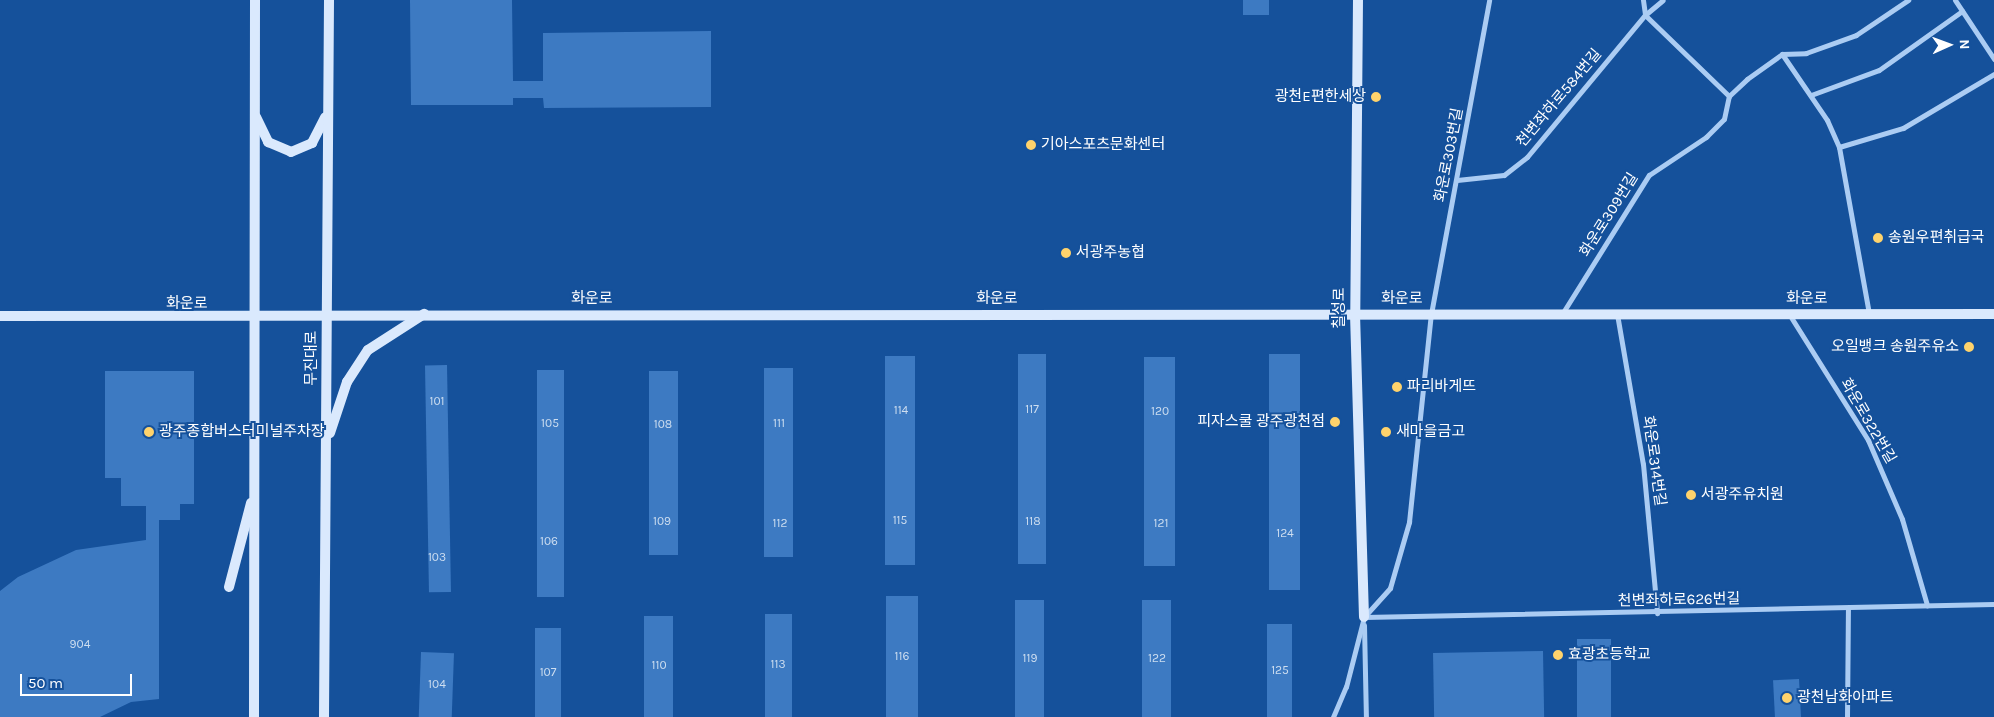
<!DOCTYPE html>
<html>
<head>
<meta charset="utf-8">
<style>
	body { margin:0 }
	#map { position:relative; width:1994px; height:717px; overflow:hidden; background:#15519b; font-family:Karla,"Noto Sans KR",sans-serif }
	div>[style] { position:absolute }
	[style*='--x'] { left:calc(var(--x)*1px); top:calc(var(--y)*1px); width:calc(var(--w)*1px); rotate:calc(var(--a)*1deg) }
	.building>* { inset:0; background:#3d7ac2; transform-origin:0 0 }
	.street>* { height:5px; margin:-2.5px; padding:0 2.5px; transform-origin:2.5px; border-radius:2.5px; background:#abccf3 }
	.secondary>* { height:10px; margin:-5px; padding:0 5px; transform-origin:5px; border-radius:5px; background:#dae9fd }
	.dots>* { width:14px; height:14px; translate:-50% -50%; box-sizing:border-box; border:2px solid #15519b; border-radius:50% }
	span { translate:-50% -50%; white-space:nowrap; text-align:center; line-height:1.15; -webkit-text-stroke:4px #15519b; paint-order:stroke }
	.number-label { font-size:12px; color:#cedef0 }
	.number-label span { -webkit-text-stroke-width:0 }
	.poi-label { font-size:15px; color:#fff }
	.right { translate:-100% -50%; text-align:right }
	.left { translate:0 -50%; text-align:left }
	.street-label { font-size:15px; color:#fff }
	.north { position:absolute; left:1924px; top:20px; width:50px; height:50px; -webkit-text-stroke:4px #15519b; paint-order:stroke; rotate:88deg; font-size:14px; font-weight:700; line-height:20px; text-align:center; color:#fff }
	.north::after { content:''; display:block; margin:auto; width:18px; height:22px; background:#fff; clip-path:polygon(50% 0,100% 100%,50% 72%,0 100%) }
	.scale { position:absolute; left:20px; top:674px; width:112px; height:22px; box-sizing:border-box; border:2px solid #fff; border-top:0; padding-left:6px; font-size:15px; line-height:18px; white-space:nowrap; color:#fff; -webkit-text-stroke:4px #15519b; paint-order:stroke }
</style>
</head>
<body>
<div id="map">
	<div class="building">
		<i style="clip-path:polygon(410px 0,512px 0,513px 81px,543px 81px,543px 33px,711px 31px,711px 107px,544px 108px,543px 98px,513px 98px,513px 105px,411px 105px)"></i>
		<i style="left:1243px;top:0;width:26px;height:15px"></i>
		<i style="left:1018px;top:354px;width:28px;height:210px"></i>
		<i style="left:1300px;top:354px;width:236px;height:31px;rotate:90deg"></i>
		<i style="left:915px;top:356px;width:209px;height:30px;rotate:90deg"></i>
		<i style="left:1144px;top:357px;width:31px;height:209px"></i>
		<i style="left:447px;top:365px;width:227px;height:22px;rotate:89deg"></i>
		<i style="left:793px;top:368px;width:189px;height:29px;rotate:90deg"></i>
		<i style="left:537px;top:370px;width:27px;height:227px"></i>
		<i style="clip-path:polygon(105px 371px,194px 371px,194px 504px,180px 504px,180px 520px,159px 520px,159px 699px,131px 702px,100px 717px,0 717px,0 591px,18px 577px,76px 550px,146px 540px,146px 506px,121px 506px,121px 478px,105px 478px)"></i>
		<i style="left:649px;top:371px;width:29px;height:184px"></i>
		<i style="left:886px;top:596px;width:32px;height:121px"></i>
		<i style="left:1015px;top:600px;width:29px;height:117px"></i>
		<i style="left:1142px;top:600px;width:29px;height:117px"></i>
		<i style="left:765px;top:614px;width:27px;height:103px"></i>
		<i style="left:644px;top:616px;width:29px;height:101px"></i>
		<i style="left:1267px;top:624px;width:25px;height:93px"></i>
		<i style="left:535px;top:628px;width:26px;height:89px"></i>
		<i style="left:1577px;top:639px;width:34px;height:78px"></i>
		<i style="left:1543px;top:651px;width:66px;height:110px;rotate:89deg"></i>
		<i style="left:421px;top:652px;width:33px;height:65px;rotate:2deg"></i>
		<i style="left:1799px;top:679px;width:38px;height:26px;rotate:87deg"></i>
	</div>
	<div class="street">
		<i style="--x:1643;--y:0;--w:15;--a:82"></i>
		<i style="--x:1645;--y:15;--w:117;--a:44"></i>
		<i style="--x:1955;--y:0;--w:71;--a:56.5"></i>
		<i style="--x:1782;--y:54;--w:80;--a:55.7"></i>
		<i style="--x:1827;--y:120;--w:30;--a:66"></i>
		<i style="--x:1839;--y:147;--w:170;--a:79.8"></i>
		<i style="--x:1811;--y:95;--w:72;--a:-20.2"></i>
		<i style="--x:1879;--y:70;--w:102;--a:-35.4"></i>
		<i style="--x:1839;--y:147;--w:67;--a:-16.5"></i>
		<i style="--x:1903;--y:128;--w:106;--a:-30.7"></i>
		<i style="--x:1457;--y:180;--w:47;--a:-6.1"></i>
		<i style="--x:1504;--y:175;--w:29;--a:-38"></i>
		<i style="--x:1527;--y:157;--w:185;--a:-50.3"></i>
		<i style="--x:1645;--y:15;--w:23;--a:-40"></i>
		<i style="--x:1562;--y:314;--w:164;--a:-58"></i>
		<i style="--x:1649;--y:175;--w:69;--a:-33.7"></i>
		<i style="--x:1706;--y:137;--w:25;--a:-45"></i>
		<i style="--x:1724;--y:119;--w:24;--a:-78"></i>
		<i style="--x:1729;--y:96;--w:25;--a:-43"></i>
		<i style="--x:1747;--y:79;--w:43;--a:-35.5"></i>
		<i style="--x:1782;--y:54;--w:24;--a:-2"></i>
		<i style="--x:1806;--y:53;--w:53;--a:-19.8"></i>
		<i style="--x:1856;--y:35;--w:63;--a:-33.9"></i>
		<i style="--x:1617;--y:314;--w:152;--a:80.2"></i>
		<i style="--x:1643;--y:464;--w:150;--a:84.6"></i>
		<i style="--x:1789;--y:314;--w:149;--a:57.9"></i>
		<i style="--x:1868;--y:440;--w:86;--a:66.7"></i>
		<i style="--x:1902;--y:519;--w:90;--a:73.8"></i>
		<i style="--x:1364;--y:617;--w:630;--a:-1.18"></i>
		<i style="--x:1364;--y:625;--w:92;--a:88.8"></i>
		<i style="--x:1333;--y:717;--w:33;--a:-67"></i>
		<i style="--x:1346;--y:687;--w:72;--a:-75.6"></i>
		<i style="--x:1364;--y:617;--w:39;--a:-48"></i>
		<i style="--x:1390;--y:588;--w:69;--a:-73.9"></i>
		<i style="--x:1409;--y:522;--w:209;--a:-84"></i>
		<i style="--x:1431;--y:314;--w:319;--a:-79.5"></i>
		<i style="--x:1847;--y:717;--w:109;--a:-89.5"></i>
	</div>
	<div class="secondary">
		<i style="--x:1358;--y:0;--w:314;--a:90.5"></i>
		<i style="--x:1355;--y:314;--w:303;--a:88.3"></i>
		<i style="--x:256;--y:117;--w:28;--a:64"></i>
		<i style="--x:268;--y:142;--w:25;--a:23"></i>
		<i style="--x:291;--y:152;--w:23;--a:-23"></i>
		<i style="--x:312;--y:143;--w:29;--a:-63"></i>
		<i style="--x:0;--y:316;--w:1994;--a:-0.06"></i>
		<i style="--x:330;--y:433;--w:54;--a:-71.6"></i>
		<i style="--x:347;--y:382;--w:38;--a:-57"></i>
		<i style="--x:368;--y:350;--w:67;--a:-32.7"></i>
		<i style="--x:229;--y:587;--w:87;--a:-75.3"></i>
		<i style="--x:254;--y:717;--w:717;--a:-89.92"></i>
		<i style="--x:324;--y:717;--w:717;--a:-89.6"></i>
	</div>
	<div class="dots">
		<i style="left:1376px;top:97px;background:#ffd36c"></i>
		<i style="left:1031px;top:145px;background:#ffd36c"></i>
		<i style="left:1878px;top:238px;background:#ffd36c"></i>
		<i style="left:1066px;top:253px;background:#ffd36c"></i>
		<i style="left:1969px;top:347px;background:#ffd36c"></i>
		<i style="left:1397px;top:387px;background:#ffd36c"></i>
		<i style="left:1335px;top:422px;background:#ffd36c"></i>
		<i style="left:149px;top:432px;background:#ffd36c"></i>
		<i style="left:1386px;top:432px;background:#ffd36c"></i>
		<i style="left:1691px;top:495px;background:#ffd36c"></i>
		<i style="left:1558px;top:655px;background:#ffd36c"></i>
		<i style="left:1787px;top:698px;background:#ffd36c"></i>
	</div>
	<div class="number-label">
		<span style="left:437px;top:402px">101</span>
		<span style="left:1032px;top:410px">117</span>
		<span style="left:901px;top:411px">114</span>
		<span style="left:1160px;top:412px">120</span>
		<span style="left:550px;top:424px">105</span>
		<span style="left:779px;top:424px">111</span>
		<span style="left:663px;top:425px">108</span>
		<span style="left:900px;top:521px">115</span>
		<span style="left:662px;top:522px">109</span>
		<span style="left:1033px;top:522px">118</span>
		<span style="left:780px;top:524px">112</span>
		<span style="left:1161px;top:524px">121</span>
		<span style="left:1285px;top:534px">124</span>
		<span style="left:549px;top:542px">106</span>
		<span style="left:437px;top:558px">103</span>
		<span style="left:80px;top:645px">904</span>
		<span style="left:902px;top:657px">116</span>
		<span style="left:1030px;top:659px">119</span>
		<span style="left:1157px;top:659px">122</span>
		<span style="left:778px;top:665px">113</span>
		<span style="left:659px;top:666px">110</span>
		<span style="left:1280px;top:671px">125</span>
		<span style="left:548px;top:673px">107</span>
		<span style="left:437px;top:685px">104</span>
	</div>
	<div class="poi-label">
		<span class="right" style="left:1366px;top:97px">광천E편한세상</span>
		<span class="left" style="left:1041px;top:145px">기아스포츠문화센터</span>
		<span class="left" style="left:1888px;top:238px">송원우편취급국</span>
		<span class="left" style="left:1076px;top:253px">서광주농협</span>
		<span class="right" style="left:1959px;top:347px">오일뱅크 송원주유소</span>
		<span class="left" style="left:1407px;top:387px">파리바게뜨</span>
		<span class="right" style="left:1325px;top:422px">피자스쿨 광주광천점</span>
		<span class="left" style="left:159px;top:432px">광주종합버스터미널주차장</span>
		<span class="left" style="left:1396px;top:432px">새마을금고</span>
		<span class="left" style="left:1701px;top:495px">서광주유치원</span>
		<span class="left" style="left:1568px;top:655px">효광초등학교</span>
		<span class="left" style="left:1797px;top:698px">광천남화아파트</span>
	</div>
	<div class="street-label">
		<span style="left:1559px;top:98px;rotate:-50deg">천변좌하로584번길</span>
		<span style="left:1449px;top:155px;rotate:-79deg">화운로303번길</span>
		<span style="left:1609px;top:215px;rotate:-58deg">화운로309번길</span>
		<span style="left:592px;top:299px">화운로</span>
		<span style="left:997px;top:299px">화운로</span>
		<span style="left:1402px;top:299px">화운로</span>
		<span style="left:1807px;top:299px">화운로</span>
		<span style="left:187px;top:304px">화운로</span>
		<span style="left:1340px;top:308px;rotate:-90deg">칠성로</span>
		<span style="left:312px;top:358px;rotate:-90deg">무진대로</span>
		<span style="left:1868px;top:421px;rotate:60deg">화운로322번길</span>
		<span style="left:1654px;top:461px;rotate:82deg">화운로314번길</span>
		<span style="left:1679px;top:600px;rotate:-1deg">천변좌하로626번길</span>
	</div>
	<div class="north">N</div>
	<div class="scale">50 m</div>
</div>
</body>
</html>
